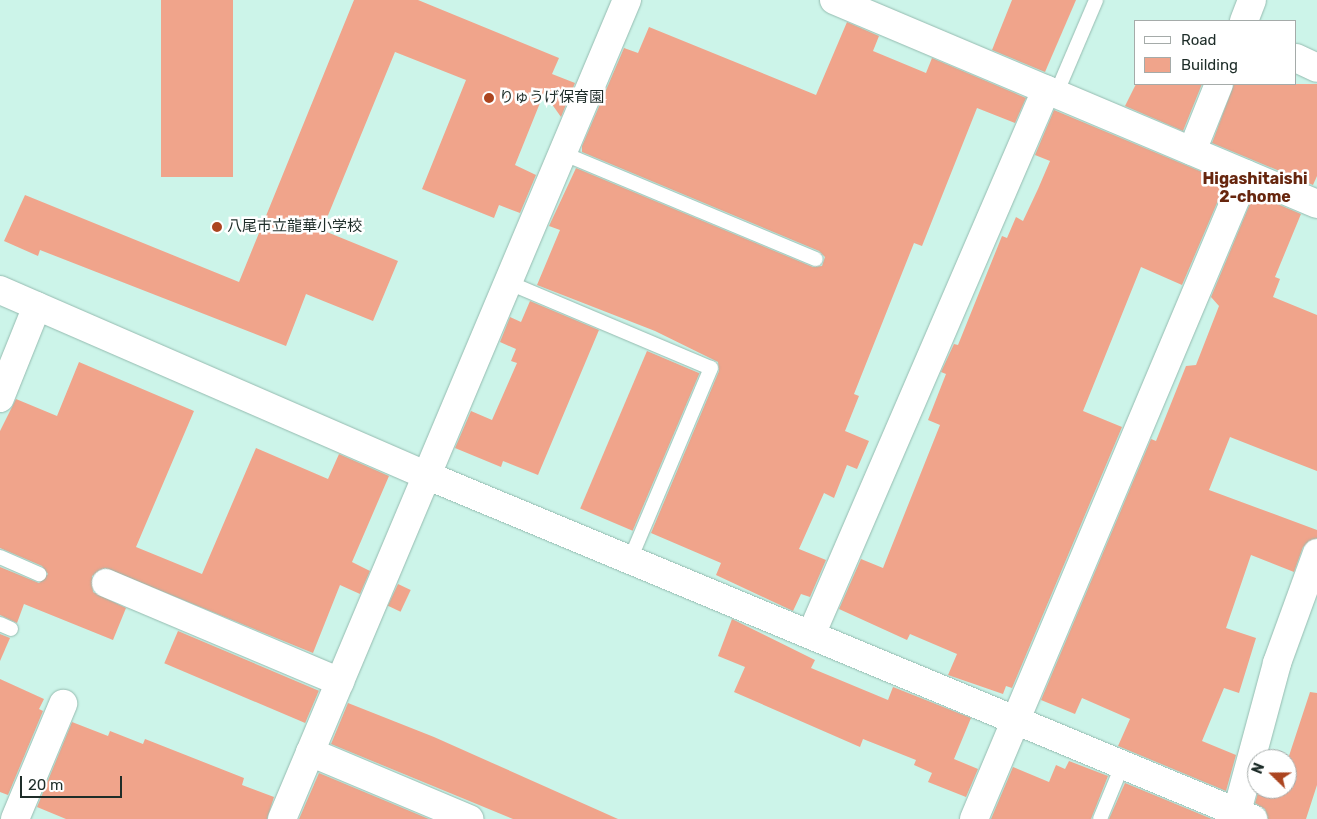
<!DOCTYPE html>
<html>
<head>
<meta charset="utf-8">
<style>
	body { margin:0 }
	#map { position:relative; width:1317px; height:819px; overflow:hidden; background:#ccf4e9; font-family:Rubik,"Noto Sans JP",sans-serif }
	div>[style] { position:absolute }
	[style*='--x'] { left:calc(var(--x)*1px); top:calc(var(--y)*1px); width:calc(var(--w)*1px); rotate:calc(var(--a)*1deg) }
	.building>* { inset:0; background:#f0a48b; transform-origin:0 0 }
	.roads { filter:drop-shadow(0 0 1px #95bbb0) drop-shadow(0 0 1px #95bbb0) }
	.lane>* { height:14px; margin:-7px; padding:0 7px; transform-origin:7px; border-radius:7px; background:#fff }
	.street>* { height:28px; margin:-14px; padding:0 14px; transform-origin:14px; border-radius:14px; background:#fff }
	.dots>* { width:14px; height:14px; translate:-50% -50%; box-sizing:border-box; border:2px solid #fff; border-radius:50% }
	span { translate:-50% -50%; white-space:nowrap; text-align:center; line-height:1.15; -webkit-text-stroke:5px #fff; paint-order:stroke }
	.poi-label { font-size:15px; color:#1e2d29 }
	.left { translate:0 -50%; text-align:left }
	.neighbourhood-label { font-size:16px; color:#67260e; font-weight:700 }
	.legend { position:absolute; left:1134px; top:20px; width:162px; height:65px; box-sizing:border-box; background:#fff; border:1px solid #a5aba9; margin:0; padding:6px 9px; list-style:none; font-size:15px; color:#1e2d29 }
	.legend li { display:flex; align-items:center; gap:10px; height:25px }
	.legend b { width:25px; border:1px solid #a5aba9 }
	.north { position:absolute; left:1247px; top:749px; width:50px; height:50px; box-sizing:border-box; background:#fff; border:1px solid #a5aba9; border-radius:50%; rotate:292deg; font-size:14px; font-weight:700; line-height:20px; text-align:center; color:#1e2d29 }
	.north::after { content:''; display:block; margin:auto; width:18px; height:22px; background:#ac4520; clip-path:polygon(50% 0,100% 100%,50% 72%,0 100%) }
	.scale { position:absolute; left:20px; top:776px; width:102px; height:22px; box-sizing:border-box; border:2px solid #1e2d29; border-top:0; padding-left:6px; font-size:15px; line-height:18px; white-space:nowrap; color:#1e2d29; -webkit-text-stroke:4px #fff; paint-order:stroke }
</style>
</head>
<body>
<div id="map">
	<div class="building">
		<i style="left:161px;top:0;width:72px;height:177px"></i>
		<i style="clip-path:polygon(354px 0,418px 0,559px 58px,552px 74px,575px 83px,561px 117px,544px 93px,515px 165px,536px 175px,520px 213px,499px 205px,494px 218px,422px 189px,466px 80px,395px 52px,322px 230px,398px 261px,373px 321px,306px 294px,286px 346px,40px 250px,38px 256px,4px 241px,25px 195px,239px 282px)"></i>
		<i style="clip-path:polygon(1012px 0,1076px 0,1045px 72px,992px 50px)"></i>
		<i style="clip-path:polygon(847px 22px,879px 36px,873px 51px,926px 73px,932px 58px,1026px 98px,1015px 123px,977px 108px,922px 246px,914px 243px,854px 394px,859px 396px,845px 431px,869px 441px,857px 469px,847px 465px,834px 498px,824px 493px,799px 549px,826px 560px,810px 597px,801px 594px,793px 611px,716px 575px,721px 563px,651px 533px,719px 371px,718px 362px,655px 331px,537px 285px,560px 230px,549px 226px,576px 168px,813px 267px,822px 266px,825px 257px,819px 251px,582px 152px,582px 146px,624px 48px,638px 53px,649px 27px,816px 95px)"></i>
		<i style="clip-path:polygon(1136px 84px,1202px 84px,1183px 131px,1125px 106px)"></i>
		<i style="clip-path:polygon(1234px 84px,1317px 84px,1317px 176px,1313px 185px,1212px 143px)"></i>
		<i style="clip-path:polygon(1054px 110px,1226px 182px,1182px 285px,1141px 267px,1083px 411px,1122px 427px,1012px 688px,1006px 686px,1003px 694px,948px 675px,957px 654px,910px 634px,907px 640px,839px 609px,861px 559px,883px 568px,940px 425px,928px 420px,946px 374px,941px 372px,954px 344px,958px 345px,1002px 236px,1007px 238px,1016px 217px,1023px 221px,1038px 189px,1050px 161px,1035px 155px)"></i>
		<i style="clip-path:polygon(1254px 194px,1301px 214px,1275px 277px,1280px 279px,1273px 297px,1317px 315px,1317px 471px,1230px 437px,1209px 490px,1317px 530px,1317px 538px,1303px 547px,1294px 572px,1251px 555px,1226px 628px,1256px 638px,1239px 693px,1224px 688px,1202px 741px,1236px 755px,1226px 791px,1118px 746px,1130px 719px,1082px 698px,1075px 714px,1041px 700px,1151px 439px,1156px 441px,1186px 366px,1196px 365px,1219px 306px,1211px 297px)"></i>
		<i style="clip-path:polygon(530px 301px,599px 330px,538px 475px,503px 461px,501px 467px,455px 448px,471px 411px,492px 420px,517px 363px,511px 361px,516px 349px,500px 342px,510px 317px,521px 322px)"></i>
		<i style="left:647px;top:351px;width:57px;height:171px;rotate:23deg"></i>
		<i style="clip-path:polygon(79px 362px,194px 411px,136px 547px,202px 574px,256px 448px,328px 479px,339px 454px,389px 476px,352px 562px,370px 571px,360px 594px,340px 585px,313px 653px,105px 568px,92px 576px,93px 592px,126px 608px,113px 640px,24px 604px,17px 623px,0 615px,0 567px,39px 583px,48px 574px,42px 566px,0 548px,0 431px,16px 399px,57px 416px)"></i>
		<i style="left:398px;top:584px;width:14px;height:24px;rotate:25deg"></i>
		<i style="clip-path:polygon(732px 619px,815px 660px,811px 668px,888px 700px,893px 687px,971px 718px,954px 759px,978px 769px,966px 797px,928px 782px,932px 773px,914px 765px,916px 760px,863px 739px,860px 747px,734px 692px,745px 667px,718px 656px)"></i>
		<i style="left:178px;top:631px;width:153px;height:35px;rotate:23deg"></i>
		<i style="clip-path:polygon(0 634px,10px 638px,0 661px)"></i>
		<i style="clip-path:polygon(0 679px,44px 699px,39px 709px,43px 711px,8px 795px,0 792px)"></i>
		<i style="clip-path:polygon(1310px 692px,1317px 693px,1317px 785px,1306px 819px,1268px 819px,1265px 809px,1255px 803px,1259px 789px,1287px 789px,1287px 762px)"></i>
		<i style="clip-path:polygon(348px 703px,434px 737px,618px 819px,513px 819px,331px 744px)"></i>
		<i style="clip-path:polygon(72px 722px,108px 736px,110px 731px,143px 744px,145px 739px,244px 778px,242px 785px,274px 797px,267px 819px,66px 819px,37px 807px)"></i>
		<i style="clip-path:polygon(1069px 761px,1108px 776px,1091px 819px,991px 819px,1013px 767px,1049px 782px,1056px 765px,1065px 769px)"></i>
		<i style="clip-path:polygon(319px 773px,429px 819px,299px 819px)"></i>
		<i style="clip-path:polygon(1125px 783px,1212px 819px,1109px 819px)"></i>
	</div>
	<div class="roads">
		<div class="lane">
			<i style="--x:1056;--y:94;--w:102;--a:-66.9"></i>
			<i style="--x:562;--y:153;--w:275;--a:22.7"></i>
			<i style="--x:507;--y:282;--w:221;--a:22.9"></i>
			<i style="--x:711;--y:368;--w:208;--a:112.9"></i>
			<i style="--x:0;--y:557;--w:43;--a:23.6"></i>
			<i style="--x:0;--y:624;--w:12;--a:24"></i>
			<i style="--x:1100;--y:819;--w:57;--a:-67.5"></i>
		</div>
		<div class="street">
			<i style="--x:834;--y:0;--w:524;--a:22.9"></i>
			<i style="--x:1244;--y:21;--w:22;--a:-69"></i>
			<i style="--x:1296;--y:58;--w:23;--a:25"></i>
			<i style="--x:1192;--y:151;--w:72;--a:-68.1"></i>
			<i style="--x:0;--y:290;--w:464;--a:23.5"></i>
			<i style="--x:426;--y:475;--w:896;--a:22.59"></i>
			<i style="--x:0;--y:398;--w:99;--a:-68.1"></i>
			<i style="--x:106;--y:583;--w:254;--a:22.9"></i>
			<i style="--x:811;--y:635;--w:594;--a:-66.67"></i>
			<i style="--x:310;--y:752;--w:173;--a:22.8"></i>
			<i style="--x:15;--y:819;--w:125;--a:-67.3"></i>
			<i style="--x:282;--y:819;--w:889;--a:-67.16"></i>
			<i style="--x:974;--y:819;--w:700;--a:-67.13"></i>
			<i style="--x:1235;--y:819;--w:162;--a:-74.9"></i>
			<i style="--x:1277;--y:663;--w:117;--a:-70"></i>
		</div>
	</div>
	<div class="dots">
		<i style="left:489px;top:98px;background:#ac4520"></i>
		<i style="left:217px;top:227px;background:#ac4520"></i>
	</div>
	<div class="poi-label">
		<span class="left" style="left:499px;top:98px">りゅうげ保育園</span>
		<span class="left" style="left:227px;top:227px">八尾市立龍華小学校</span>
	</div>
	<div class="neighbourhood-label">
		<span style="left:1255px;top:188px">Higashitaishi<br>2-chome</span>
	</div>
	<ul class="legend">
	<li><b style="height:6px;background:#fff"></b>Road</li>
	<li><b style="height:14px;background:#f0a48b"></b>Building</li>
	</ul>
	<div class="north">N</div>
	<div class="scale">20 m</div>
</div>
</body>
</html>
